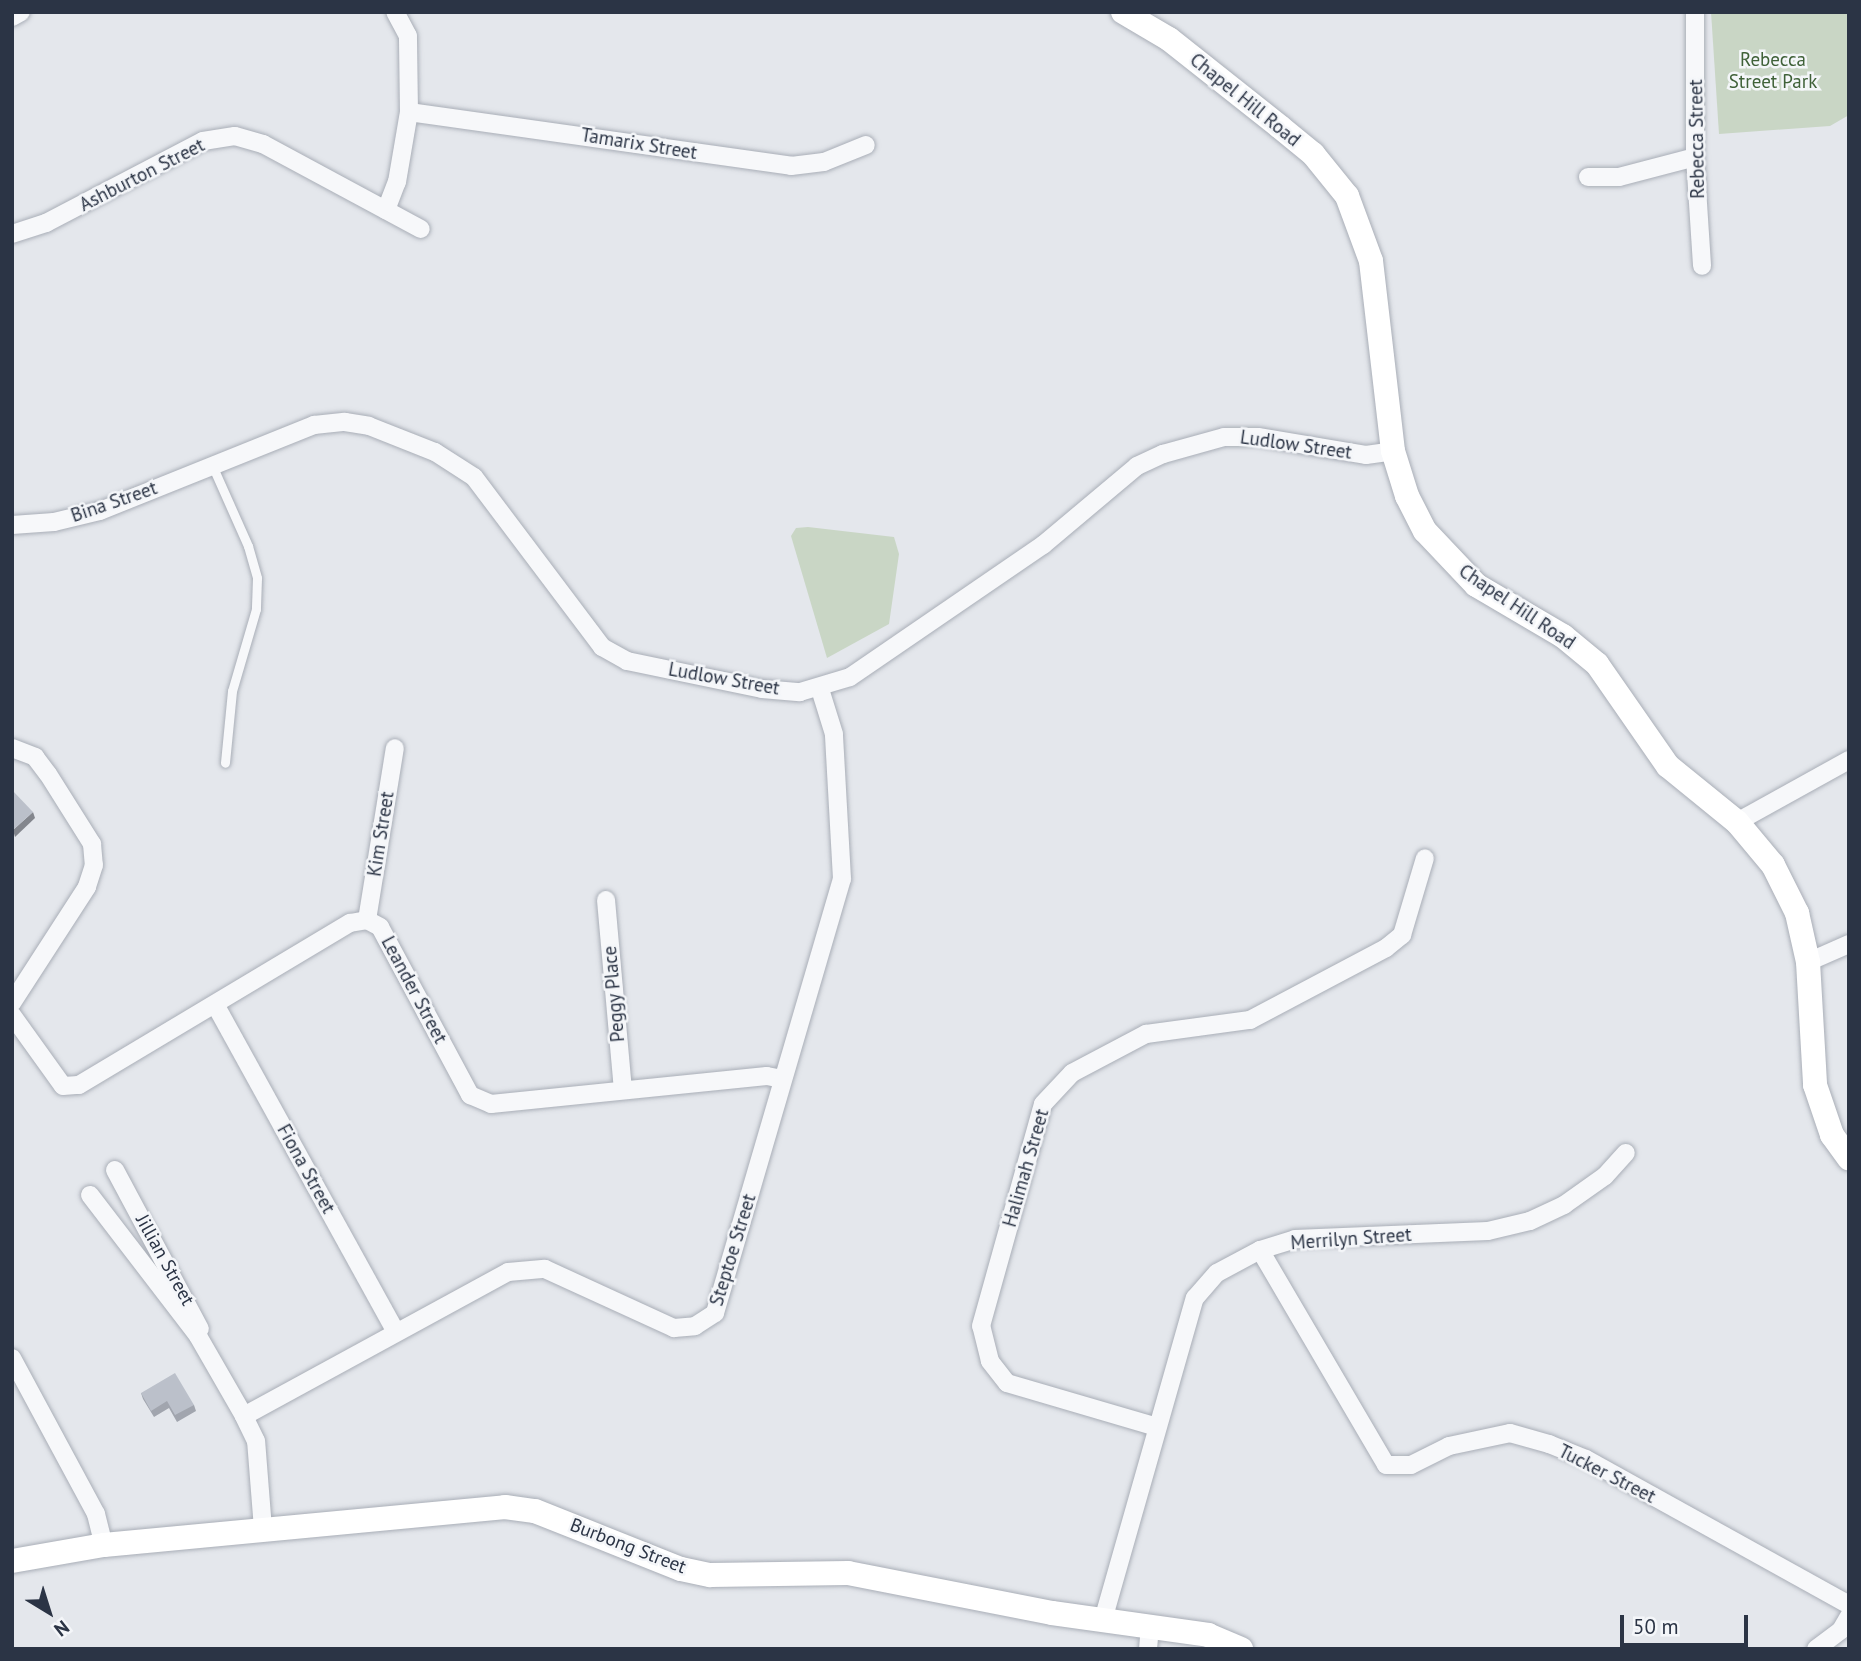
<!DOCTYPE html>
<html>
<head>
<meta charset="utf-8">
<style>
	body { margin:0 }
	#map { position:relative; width:1861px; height:1661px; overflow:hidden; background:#e4e7ec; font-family:"PT Sans",sans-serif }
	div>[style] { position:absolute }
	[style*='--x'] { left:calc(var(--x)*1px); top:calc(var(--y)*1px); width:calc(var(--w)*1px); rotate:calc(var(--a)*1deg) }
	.green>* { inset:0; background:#c9d6c5 }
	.roads { filter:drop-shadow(0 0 2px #a9aeb7) drop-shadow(0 0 2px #a9aeb7) }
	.lane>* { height:9px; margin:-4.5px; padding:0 4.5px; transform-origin:4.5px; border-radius:4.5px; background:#f7f8fa }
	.street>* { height:18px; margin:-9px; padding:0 9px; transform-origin:9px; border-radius:9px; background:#f7f8fa }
	.secondary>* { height:24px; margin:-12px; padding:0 12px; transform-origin:12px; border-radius:12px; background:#fff }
	.wall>* { inset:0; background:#a1a5ae }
	.shaded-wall>* { inset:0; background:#83868d }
	.building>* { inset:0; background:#bbc0ca }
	span { translate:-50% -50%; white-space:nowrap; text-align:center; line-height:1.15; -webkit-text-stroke:5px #f4f6f9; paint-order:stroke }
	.park-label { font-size:19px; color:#3f6138 }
	.street-label { font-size:19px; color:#2b3445 }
	.frame { position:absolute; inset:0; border:14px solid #2b3445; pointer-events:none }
	.north { position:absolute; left:14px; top:1577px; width:70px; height:70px; -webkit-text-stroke:5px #f4f6f9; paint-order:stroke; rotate:142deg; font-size:19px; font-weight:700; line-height:28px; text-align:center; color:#2b3445 }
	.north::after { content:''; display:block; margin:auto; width:24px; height:32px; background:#2b3445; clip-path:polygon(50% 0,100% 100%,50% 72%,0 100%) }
	.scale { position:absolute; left:1620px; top:1615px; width:128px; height:32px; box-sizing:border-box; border:4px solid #2b3445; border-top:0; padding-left:9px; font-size:21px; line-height:24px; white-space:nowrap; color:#2b3445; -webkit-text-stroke:5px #f4f6f9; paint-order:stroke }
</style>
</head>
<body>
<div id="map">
	<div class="green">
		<i style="clip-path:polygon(1711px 12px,1849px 12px,1849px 115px,1830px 126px,1719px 134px)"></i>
		<i style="clip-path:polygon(808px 527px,894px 537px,899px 554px,889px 624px,827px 658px,791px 536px,796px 528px)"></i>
	</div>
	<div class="roads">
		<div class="lane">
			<i style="--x:212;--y:465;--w:89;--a:66"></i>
			<i style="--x:248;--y:546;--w:33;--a:74"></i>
			<i style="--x:257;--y:578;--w:31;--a:92"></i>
			<i style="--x:256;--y:609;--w:85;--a:106.3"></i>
			<i style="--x:232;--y:691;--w:72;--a:95.6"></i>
		</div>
		<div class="street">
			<i style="--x:1695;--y:12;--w:145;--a:90"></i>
			<i style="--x:1695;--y:157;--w:109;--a:86.3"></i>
			<i style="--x:12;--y:17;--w:10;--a:-29"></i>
			<i style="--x:409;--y:112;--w:386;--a:8"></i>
			<i style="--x:791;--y:166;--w:33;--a:-7"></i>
			<i style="--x:824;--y:162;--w:45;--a:-22"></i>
			<i style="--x:1588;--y:177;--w:31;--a:0"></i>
			<i style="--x:1619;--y:177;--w:79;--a:-14.7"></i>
			<i style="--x:386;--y:210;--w:30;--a:-69"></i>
			<i style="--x:397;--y:182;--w:71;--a:-80.3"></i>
			<i style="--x:409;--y:112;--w:76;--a:-90.8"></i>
			<i style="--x:408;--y:36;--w:27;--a:-118"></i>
			<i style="--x:12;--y:234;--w:36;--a:-18"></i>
			<i style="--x:46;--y:223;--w:177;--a:-27.6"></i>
			<i style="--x:203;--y:141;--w:32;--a:-9"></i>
			<i style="--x:235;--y:136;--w:29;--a:16"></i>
			<i style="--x:263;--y:144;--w:179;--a:28.3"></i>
			<i style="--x:12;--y:525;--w:42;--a:-4.1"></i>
			<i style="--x:54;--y:522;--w:47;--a:-13.4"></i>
			<i style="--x:100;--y:511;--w:231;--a:-21.9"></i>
			<i style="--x:314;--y:425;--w:31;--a:-6"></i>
			<i style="--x:345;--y:422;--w:24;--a:9"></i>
			<i style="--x:369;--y:426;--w:71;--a:21.5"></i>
			<i style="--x:435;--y:452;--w:46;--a:32.7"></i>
			<i style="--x:474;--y:477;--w:213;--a:53"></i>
			<i style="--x:602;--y:647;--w:29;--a:29"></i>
			<i style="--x:627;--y:661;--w:138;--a:11.7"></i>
			<i style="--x:762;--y:689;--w:38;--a:5"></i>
			<i style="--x:800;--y:692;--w:52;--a:-16.7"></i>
			<i style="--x:850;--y:677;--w:234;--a:-34.4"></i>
			<i style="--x:1043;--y:545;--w:123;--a:-40"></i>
			<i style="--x:1137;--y:466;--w:29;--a:-25"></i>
			<i style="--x:1163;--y:454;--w:63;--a:-15.6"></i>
			<i style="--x:1224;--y:437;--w:34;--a:0"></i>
			<i style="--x:1258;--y:437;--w:109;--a:9.5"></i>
			<i style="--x:1366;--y:455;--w:27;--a:-8"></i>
			<i style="--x:12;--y:748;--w:25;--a:21"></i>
			<i style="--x:35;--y:757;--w:21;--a:53"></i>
			<i style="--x:48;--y:774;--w:83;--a:57.8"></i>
			<i style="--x:92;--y:844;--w:21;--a:85"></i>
			<i style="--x:94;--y:865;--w:23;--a:108"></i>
			<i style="--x:87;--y:887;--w:138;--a:122.9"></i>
			<i style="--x:1737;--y:822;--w:128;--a:-29"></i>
			<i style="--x:606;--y:900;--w:190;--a:84.9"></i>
			<i style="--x:367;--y:920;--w:174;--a:-80.8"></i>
			<i style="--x:1808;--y:962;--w:45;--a:-23.7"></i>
			<i style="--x:216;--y:1006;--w:372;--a:61.1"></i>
			<i style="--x:12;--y:1015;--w:87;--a:54.3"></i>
			<i style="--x:63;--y:1086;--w:16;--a:-4"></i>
			<i style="--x:79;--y:1085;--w:316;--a:-30.9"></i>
			<i style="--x:350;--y:923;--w:17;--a:-10"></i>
			<i style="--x:367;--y:920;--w:15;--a:28"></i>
			<i style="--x:380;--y:927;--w:191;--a:61.8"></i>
			<i style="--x:470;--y:1095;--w:23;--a:23"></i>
			<i style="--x:491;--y:1104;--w:277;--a:-5.8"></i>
			<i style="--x:767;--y:1076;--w:16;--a:11"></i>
			<i style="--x:115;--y:1170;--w:180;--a:61.9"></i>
			<i style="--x:90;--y:1195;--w:178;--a:52.5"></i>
			<i style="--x:198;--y:1336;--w:92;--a:60.1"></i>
			<i style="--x:1260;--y:1250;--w:249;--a:59.6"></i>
			<i style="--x:1386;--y:1465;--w:25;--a:0"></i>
			<i style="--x:1411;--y:1465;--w:42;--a:-26.6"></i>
			<i style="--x:1449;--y:1446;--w:62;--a:-12"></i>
			<i style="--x:1510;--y:1433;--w:41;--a:15.8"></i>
			<i style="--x:1549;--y:1444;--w:40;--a:22"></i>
			<i style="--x:1586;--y:1459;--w:301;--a:29"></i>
			<i style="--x:12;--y:1358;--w:177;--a:61.7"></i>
			<i style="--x:96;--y:1514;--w:32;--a:76"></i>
			<i style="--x:1157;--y:1427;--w:156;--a:-163.7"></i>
			<i style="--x:1007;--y:1383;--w:28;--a:-128"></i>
			<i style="--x:990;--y:1361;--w:36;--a:-104"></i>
			<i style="--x:981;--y:1326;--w:230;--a:-74.4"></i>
			<i style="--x:1043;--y:1104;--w:42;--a:-46.9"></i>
			<i style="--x:1072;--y:1073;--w:84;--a:-27.8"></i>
			<i style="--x:1146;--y:1034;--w:105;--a:-7.7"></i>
			<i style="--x:1250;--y:1020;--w:154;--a:-27.9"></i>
			<i style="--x:1386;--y:948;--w:21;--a:-39"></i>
			<i style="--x:1402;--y:935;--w:80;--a:-73.4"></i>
			<i style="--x:263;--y:1529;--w:88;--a:-94.5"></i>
			<i style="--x:256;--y:1441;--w:28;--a:-116"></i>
			<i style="--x:244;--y:1416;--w:301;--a:-28.6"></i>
			<i style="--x:508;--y:1272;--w:37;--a:-5"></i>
			<i style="--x:545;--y:1269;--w:142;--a:24.6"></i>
			<i style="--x:674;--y:1328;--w:21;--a:-5"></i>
			<i style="--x:695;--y:1326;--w:24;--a:-33"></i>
			<i style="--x:715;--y:1313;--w:452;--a:-73.7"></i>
			<i style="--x:842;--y:879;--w:145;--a:-93.2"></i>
			<i style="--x:834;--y:734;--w:47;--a:-107.3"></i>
			<i style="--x:1103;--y:1620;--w:335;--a:-74.1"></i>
			<i style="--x:1195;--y:1298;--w:33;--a:-49"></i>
			<i style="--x:1217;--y:1273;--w:49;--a:-28.1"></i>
			<i style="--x:1260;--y:1250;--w:37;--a:-17"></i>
			<i style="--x:1295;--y:1239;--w:193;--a:-2.4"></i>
			<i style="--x:1488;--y:1231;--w:43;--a:-13.4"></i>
			<i style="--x:1530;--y:1221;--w:38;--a:-25"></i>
			<i style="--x:1564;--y:1205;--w:50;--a:-35.3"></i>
			<i style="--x:1605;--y:1176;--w:31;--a:-48"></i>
			<i style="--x:1148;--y:1649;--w:25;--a:-85"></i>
			<i style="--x:1816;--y:1649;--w:31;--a:-37"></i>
			<i style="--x:1841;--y:1630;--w:16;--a:-60"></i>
		</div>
		<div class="secondary">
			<i style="--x:1123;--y:12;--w:53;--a:30.4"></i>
			<i style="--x:1169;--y:39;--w:142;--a:38.4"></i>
			<i style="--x:1280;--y:127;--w:43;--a:39.3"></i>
			<i style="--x:1313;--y:154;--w:54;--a:51"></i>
			<i style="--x:1347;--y:196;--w:69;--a:69.7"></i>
			<i style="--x:1371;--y:261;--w:191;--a:83.4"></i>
			<i style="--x:1393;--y:451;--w:47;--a:72.7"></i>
			<i style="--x:1407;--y:496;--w:39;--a:63"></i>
			<i style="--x:1425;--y:531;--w:74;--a:46.6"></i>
			<i style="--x:1476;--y:585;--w:101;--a:30.4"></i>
			<i style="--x:1563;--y:636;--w:44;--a:39.5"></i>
			<i style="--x:1597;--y:664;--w:124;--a:55.2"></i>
			<i style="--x:1668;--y:766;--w:89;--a:39.1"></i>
			<i style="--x:1737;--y:822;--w:56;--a:50.1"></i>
			<i style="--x:1773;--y:865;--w:54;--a:63.4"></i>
			<i style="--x:1797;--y:913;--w:50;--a:77.3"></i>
			<i style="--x:1808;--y:962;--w:123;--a:86.7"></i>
			<i style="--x:1815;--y:1085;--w:53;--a:71.2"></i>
			<i style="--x:1832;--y:1135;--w:29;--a:54"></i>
			<i style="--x:12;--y:1561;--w:93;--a:-9.9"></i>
			<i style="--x:104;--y:1545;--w:403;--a:-5.4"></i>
			<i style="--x:505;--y:1507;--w:30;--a:8"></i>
			<i style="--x:535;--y:1511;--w:157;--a:21.7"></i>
			<i style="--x:681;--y:1569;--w:30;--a:12"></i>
			<i style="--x:710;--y:1575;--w:138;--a:-0.8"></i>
			<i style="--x:848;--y:1573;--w:208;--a:11.1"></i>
			<i style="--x:1052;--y:1613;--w:158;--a:8"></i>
			<i style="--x:1208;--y:1635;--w:36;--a:23"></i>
		</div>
	</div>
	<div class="wall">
		<i style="clip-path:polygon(141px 1393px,194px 1405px,196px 1411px,177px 1422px,169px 1408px,154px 1417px,143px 1399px)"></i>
	</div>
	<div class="shaded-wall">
		<i style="clip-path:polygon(33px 812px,35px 818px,15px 837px,13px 830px)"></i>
	</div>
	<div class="building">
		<i style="clip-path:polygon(12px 790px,33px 812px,13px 830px,12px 830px)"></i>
		<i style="clip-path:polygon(175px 1373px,194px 1405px,175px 1415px,167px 1401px,151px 1411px,141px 1393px)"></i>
	</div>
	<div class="park-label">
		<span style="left:1773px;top:71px">Rebecca<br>Street Park</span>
	</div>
	<div class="street-label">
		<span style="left:1245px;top:100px;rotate:39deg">Chapel Hill Road</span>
		<span style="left:1697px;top:139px;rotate:-91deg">Rebecca Street</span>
		<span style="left:639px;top:144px;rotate:9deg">Tamarix Street</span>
		<span style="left:142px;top:175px;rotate:-27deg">Ashburton Street</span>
		<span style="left:1296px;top:445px;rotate:8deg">Ludlow Street</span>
		<span style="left:114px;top:502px;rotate:-19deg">Bina Street</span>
		<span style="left:1517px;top:607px;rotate:34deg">Chapel Hill Road</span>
		<span style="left:724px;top:679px;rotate:10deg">Ludlow Street</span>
		<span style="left:381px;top:834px;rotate:-81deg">Kim Street</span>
		<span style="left:414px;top:990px;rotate:62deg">Leander Street</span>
		<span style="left:614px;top:994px;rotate:-95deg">Peggy Place</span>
		<span style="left:1026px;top:1168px;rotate:-74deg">Halimah Street</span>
		<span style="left:306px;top:1169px;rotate:61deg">Fiona Street</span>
		<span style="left:1351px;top:1239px;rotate:-4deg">Merrilyn Street</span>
		<span style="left:733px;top:1250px;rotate:-73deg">Steptoe Street</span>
		<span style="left:165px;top:1260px;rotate:61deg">Jillian Street</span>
		<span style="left:1607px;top:1474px;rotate:27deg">Tucker Street</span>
		<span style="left:628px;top:1546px;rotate:21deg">Burbong Street</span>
	</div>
	<div class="frame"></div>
	<div class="north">N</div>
	<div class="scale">50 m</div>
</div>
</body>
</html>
